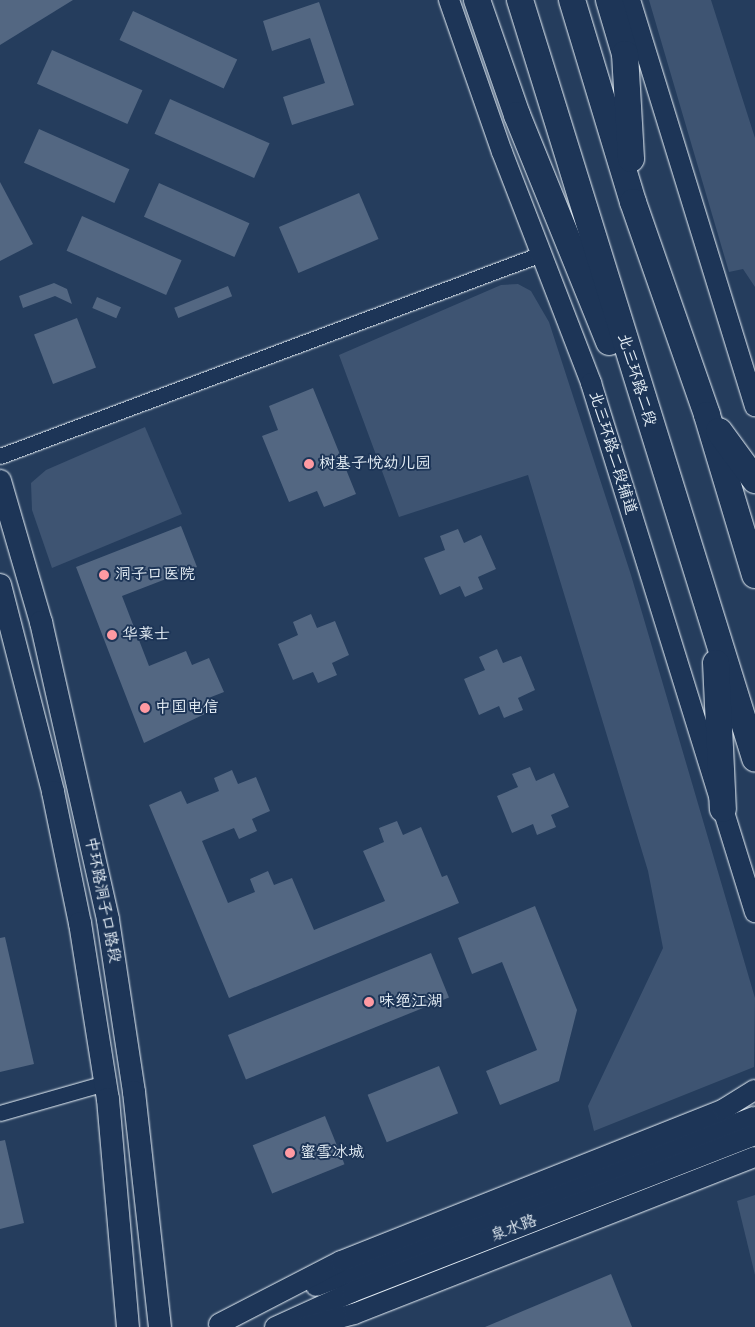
<!DOCTYPE html>
<html>
<head>
<meta charset="utf-8">
<style>
	body { margin:0 }
	#map { position:relative; width:755px; height:1327px; overflow:hidden; background:#253d5d; font-family:Kalam,"LXGW WenKai TC",sans-serif }
	div>[style] { position:absolute }
	[style*='--x'] { left:calc(var(--x)*1px); top:calc(var(--y)*1px); width:calc(var(--w)*1px); rotate:calc(var(--a)*1deg) }
	.green>* { inset:0; background:#3e5472 }
	.building>* { inset:0; background:#536782; transform-origin:0 0 }
	.roads { filter:drop-shadow(0 0 1px #e8f1f8) drop-shadow(0 0 1px #e8f1f8) }
	.street>* { height:15px; margin:-7.5px; padding:0 7.5px; transform-origin:7.5px; border-radius:7.5px; background:#1d3557 }
	.secondary>* { height:20px; margin:-10px; padding:0 10px; transform-origin:10px; border-radius:10px; background:#1d3557 }
	.primary>* { height:22px; margin:-11px; padding:0 11px; transform-origin:11px; border-radius:11px; background:#1d3557 }
	.highway>* { height:26px; margin:-13px; padding:0 13px; transform-origin:13px; border-radius:13px; background:#1d3557 }
	.dots>* { width:14px; height:14px; translate:-50% -50%; box-sizing:border-box; border:2px solid #1d3557; border-radius:50% }
	span { translate:-50% -50%; white-space:nowrap; text-align:center; line-height:1.15; -webkit-text-stroke:4px #1d3557; paint-order:stroke }
	.street-label { font-size:16px; color:#e8f1f8 }
	.poi-label { font-size:16px; color:#e8f1f8 }
	.left { translate:0 -50%; text-align:left }
</style>
</head>
<body>
<div id="map">
	<div class="green">
		<i style="clip-path:polygon(649px 0,711px 0,755px 138px,755px 287px,743px 269px,729px 272px)"></i>
		<i style="clip-path:polygon(518px 284px,531px 291px,549px 322px,631px 575px,755px 998px,754px 1067px,594px 1131px,588px 1106px,663px 948px,648px 871px,528px 475px,399px 517px,339px 355px,501px 285px)"></i>
		<i style="clip-path:polygon(145px 427px,182px 514px,52px 568px,32px 510px,31px 483px,46px 470px)"></i>
		<i style="clip-path:polygon(755px 1195px,755px 1275px,737px 1201px)"></i>
	</div>
	<div class="building">
		<i style="clip-path:polygon(0 0,73px 0,0 45px)"></i>
		<i style="clip-path:polygon(319px 2px,354px 105px,292px 125px,283px 97px,325px 83px,310px 38px,272px 51px,263px 21px)"></i>
		<i style="left:133px;top:11px;width:115px;height:32px;rotate:25deg"></i>
		<i style="left:52px;top:50px;width:99px;height:37px;rotate:24deg"></i>
		<i style="left:170px;top:99px;width:109px;height:38px;rotate:24deg"></i>
		<i style="left:39px;top:129px;width:99px;height:37px;rotate:24deg"></i>
		<i style="clip-path:polygon(0 182px,33px 244px,0 261px)"></i>
		<i style="left:159px;top:183px;width:99px;height:37px;rotate:24deg"></i>
		<i style="left:359px;top:193px;width:50px;height:87px;rotate:67deg"></i>
		<i style="left:82px;top:216px;width:109px;height:38px;rotate:24deg"></i>
		<i style="clip-path:polygon(54px 283px,67px 289px,72px 304px,55px 296px,23px 308px,19px 296px)"></i>
		<i style="left:228px;top:286px;width:11px;height:58px;rotate:68deg"></i>
		<i style="left:97px;top:297px;width:26px;height:12px;rotate:23deg"></i>
		<i style="left:77px;top:318px;width:53px;height:46px;rotate:69deg"></i>
		<i style="clip-path:polygon(313px 388px,356px 494px,324px 507px,317px 491px,289px 502px,262px 436px,278px 430px,269px 406px)"></i>
		<i style="clip-path:polygon(181px 526px,197px 567px,122px 596px,149px 666px,186px 651px,192px 665px,209px 658px,224px 692px,206px 699px,211px 711px,144px 743px,76px 567px)"></i>
		<i style="clip-path:polygon(458px 529px,464px 543px,481px 535px,496px 569px,478px 577px,483px 589px,465px 597px,460px 586px,440px 595px,424px 558px,445px 550px,440px 536px)"></i>
		<i style="clip-path:polygon(311px 614px,317px 628px,335px 621px,349px 655px,332px 663px,337px 675px,318px 683px,313px 672px,293px 680px,278px 644px,298px 635px,293px 622px)"></i>
		<i style="clip-path:polygon(497px 649px,503px 663px,521px 656px,535px 690px,518px 698px,523px 710px,504px 718px,499px 706px,479px 715px,464px 679px,485px 670px,479px 657px)"></i>
		<i style="clip-path:polygon(530px 767px,536px 781px,554px 773px,569px 807px,551px 815px,556px 827px,537px 835px,533px 824px,512px 833px,497px 796px,518px 787px,512px 774px)"></i>
		<i style="clip-path:polygon(232px 770px,238px 784px,256px 777px,270px 811px,252px 819px,257px 831px,239px 839px,234px 828px,202px 841px,228px 903px,255px 892px,250px 879px,268px 871px,274px 885px,292px 878px,314px 930px,385px 901px,363px 851px,384px 842px,379px 828px,397px 821px,403px 835px,421px 827px,442px 877px,447px 875px,459px 903px,229px 998px,149px 805px,181px 791px,187px 804px,219px 791px,214px 778px)"></i>
		<i style="clip-path:polygon(535px 906px,577px 1010px,559px 1081px,500px 1105px,486px 1071px,537px 1050px,502px 962px,472px 974px,458px 938px)"></i>
		<i style="clip-path:polygon(5px 937px,34px 1064px,0 1072px,0 938px)"></i>
		<i style="left:431px;top:953px;width:48px;height:219px;rotate:68deg"></i>
		<i style="left:439px;top:1066px;width:51px;height:77px;rotate:68deg"></i>
		<i style="left:325px;top:1116px;width:52px;height:78px;rotate:68deg"></i>
		<i style="clip-path:polygon(5px 1140px,24px 1223px,0 1229px,0 1141px)"></i>
		<i style="clip-path:polygon(611px 1274px,632px 1327px,485px 1327px)"></i>
	</div>
	<div class="roads">
		<div class="street">
			<i style="--x:0;--y:456;--w:577;--a:-20.47"></i>
			<i style="--x:0;--y:1113;--w:109;--a:-15.9"></i>
		</div>
		<div class="secondary">
			<i style="--x:449;--y:0;--w:161;--a:70.8"></i>
			<i style="--x:502;--y:152;--w:248;--a:68.9"></i>
			<i style="--x:591;--y:383;--w:554;--a:72.78"></i>
			<i style="--x:630;--y:0;--w:425;--a:72.9"></i>
			<i style="--x:316;--y:1286;--w:470;--a:-21.1"></i>
			<i style="--x:219;--y:1324;--w:137;--a:-27.3"></i>
			<i style="--x:341;--y:1261;--w:412;--a:-21.6"></i>
			<i style="--x:724;--y:1109;--w:36;--a:-32"></i>
			<i style="--x:275;--y:1327;--w:85;--a:-24.4"></i>
			<i style="--x:352;--y:1292;--w:433;--a:-21.3"></i>
			<i style="--x:306;--y:1327;--w:50;--a:-15.2"></i>
			<i style="--x:354;--y:1314;--w:431;--a:-21.4"></i>
		</div>
		<div class="primary">
			<i style="--x:0;--y:481;--w:147;--a:73.8"></i>
			<i style="--x:41;--y:622;--w:305;--a:77.3"></i>
			<i style="--x:108;--y:920;--w:174;--a:81.4"></i>
			<i style="--x:134;--y:1092;--w:236;--a:83.7"></i>
			<i style="--x:0;--y:585;--w:214;--a:75.6"></i>
			<i style="--x:53;--y:792;--w:134;--a:78.4"></i>
			<i style="--x:80;--y:923;--w:178;--a:81"></i>
			<i style="--x:108;--y:1099;--w:229;--a:85"></i>
		</div>
		<div class="highway">
			<i style="--x:477;--y:0;--w:122;--a:70.8"></i>
			<i style="--x:517;--y:115;--w:245;--a:67.9"></i>
			<i style="--x:520;--y:0;--w:794;--a:72.78"></i>
			<i style="--x:572;--y:0;--w:211;--a:73.2"></i>
			<i style="--x:633;--y:202;--w:225;--a:70.8"></i>
			<i style="--x:707;--y:415;--w:167;--a:73.3"></i>
			<i style="--x:609;--y:0;--w:56;--a:73.5"></i>
			<i style="--x:625;--y:54;--w:105;--a:86.7"></i>
			<i style="--x:719;--y:431;--w:61;--a:53.7"></i>
			<i style="--x:716;--y:663;--w:146;--a:87.3"></i>
		</div>
	</div>
	<div class="dots">
		<i style="left:309px;top:464px;background:#ff9aa2"></i>
		<i style="left:104px;top:575px;background:#ff9aa2"></i>
		<i style="left:112px;top:635px;background:#ff9aa2"></i>
		<i style="left:145px;top:708px;background:#ff9aa2"></i>
		<i style="left:369px;top:1002px;background:#ff9aa2"></i>
		<i style="left:290px;top:1153px;background:#ff9aa2"></i>
	</div>
	<div class="street-label">
		<span style="left:636px;top:380px;rotate:73deg">北三环路二段</span>
		<span style="left:612px;top:453px;rotate:73deg">北三环路二段辅道</span>
		<span style="left:102px;top:900px;rotate:79deg">中环路洞子口路段</span>
		<span style="left:514px;top:1229px;rotate:-21deg">泉水路</span>
	</div>
	<div class="poi-label">
		<span class="left" style="left:319px;top:464px">树基子悦幼儿园</span>
		<span class="left" style="left:115px;top:575px">洞子口医院</span>
		<span class="left" style="left:122px;top:635px">华莱士</span>
		<span class="left" style="left:155px;top:708px">中国电信</span>
		<span class="left" style="left:379px;top:1002px">味绝江湖</span>
		<span class="left" style="left:300px;top:1153px">蜜雪冰城</span>
	</div>
</div>
</body>
</html>
